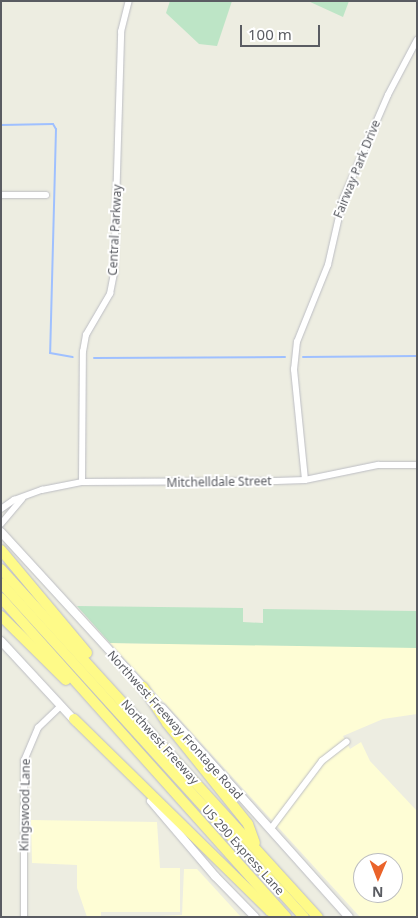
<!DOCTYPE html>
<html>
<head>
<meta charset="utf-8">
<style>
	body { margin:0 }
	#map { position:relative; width:418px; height:918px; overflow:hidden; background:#edede1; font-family:"Noto Sans",sans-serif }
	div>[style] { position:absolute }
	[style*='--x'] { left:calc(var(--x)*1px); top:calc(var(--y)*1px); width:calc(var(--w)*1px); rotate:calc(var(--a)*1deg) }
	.commercial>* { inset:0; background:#fefdd5 }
	.green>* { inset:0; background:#bde5c6 }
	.stream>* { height:2px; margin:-1px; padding:0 1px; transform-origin:1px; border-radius:1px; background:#9fc0ff }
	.roads { filter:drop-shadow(0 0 1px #bcbdc3) drop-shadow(0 0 1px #bcbdc3) }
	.street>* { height:5.5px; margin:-2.75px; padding:0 2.75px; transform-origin:2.75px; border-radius:2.75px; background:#fff }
	.secondary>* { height:8px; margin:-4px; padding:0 4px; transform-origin:4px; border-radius:4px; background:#fff }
	.highway>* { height:10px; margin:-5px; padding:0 5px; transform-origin:5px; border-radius:5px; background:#fefa88 }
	span { translate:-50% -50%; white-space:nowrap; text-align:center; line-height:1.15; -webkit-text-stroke:4px #fff; paint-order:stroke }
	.street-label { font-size:12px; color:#5a5c62 }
	.frame { position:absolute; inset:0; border:2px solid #5a5c62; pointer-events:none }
	.north { position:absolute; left:353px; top:853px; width:50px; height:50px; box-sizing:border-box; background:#fff; border:1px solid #bdbec0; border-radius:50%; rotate:181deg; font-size:14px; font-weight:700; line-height:20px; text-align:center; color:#5a5c62 }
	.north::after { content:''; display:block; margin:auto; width:18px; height:22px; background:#ea632a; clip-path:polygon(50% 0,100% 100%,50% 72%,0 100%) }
	.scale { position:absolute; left:240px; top:25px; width:80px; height:22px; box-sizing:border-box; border:2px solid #5a5c62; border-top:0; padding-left:6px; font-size:15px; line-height:18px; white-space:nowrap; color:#5a5c62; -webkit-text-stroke:4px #fff; paint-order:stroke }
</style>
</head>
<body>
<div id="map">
	<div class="commercial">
		<i style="clip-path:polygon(evenodd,110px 643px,417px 647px,417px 714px,383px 719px,343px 736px,350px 749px,361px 742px,370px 761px,417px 811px,417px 917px,360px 917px,110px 643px,363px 863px,393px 863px,393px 893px,363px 893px,363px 863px)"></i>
		<i style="clip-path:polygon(31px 820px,157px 822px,160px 868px,180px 868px,180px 912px,101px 912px,101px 917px,87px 917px,77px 888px,77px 865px,32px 863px)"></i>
		<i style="clip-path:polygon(184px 869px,197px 869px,241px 917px,136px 917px,182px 915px)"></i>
	</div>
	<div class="green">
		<i style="clip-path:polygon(170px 1px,232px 1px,217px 46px,199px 44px,166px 13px)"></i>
		<i style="clip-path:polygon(308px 1px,349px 1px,343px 17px)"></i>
		<i style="clip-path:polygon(77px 606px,243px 608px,243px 622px,263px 623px,263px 609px,417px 611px,417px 648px,110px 643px)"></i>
	</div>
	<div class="stream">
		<i style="--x:1;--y:125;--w:52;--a:-1.1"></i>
		<i style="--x:53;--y:124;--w:6;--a:59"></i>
		<i style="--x:56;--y:129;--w:224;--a:91.5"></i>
		<i style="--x:50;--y:353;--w:23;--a:10"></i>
		<i style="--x:303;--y:357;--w:114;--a:-0.5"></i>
		<i style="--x:94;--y:358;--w:191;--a:-0.3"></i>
	</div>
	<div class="roads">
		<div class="street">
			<i style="--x:1;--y:195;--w:45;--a:0"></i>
			<i style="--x:305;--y:480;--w:111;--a:-95.7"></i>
			<i style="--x:294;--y:370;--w:28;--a:-84"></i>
			<i style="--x:297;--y:342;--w:83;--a:-68.1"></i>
			<i style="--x:328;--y:265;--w:68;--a:-77.2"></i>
			<i style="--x:343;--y:199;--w:113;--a:-66.6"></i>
			<i style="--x:388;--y:95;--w:62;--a:-62.2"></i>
			<i style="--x:82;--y:482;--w:130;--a:-89.6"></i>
			<i style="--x:83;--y:352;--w:17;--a:-80"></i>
			<i style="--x:86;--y:335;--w:48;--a:-59.7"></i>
			<i style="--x:110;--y:294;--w:20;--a:-79"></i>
			<i style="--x:114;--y:274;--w:242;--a:-88.3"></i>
			<i style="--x:121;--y:32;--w:32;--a:-76"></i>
			<i style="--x:1;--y:509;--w:16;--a:-35"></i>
			<i style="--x:14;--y:500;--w:30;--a:-20"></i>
			<i style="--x:42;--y:490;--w:41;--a:-11.3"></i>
			<i style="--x:82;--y:482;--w:194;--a:-0.3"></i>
			<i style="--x:276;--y:481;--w:29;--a:-2"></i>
			<i style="--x:305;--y:480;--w:75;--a:-11.6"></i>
			<i style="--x:378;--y:465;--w:39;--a:0"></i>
			<i style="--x:1;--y:524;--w:33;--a:-50"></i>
			<i style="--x:270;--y:830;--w:86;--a:-53"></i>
			<i style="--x:322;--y:761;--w:31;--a:-38"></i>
			<i style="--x:24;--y:917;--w:156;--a:-90"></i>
			<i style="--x:24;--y:761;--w:36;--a:-67"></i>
			<i style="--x:38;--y:728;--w:32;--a:-44"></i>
		</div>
		<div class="secondary">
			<i style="--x:1;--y:532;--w:214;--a:47.5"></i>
			<i style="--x:1;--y:641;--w:110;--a:47.2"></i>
			<i style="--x:162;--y:708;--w:280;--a:48.2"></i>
			<i style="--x:151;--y:801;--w:99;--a:49.5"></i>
			<i style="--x:215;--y:876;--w:57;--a:45.7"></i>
		</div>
		<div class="highway">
			<i style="--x:1;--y:550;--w:134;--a:50.1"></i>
			<i style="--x:1;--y:569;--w:471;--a:47.7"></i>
			<i style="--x:1;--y:583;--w:451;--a:47.8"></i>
			<i style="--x:1;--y:598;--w:428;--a:48.2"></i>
			<i style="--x:1;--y:616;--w:91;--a:44.6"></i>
			<i style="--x:143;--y:687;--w:43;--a:56.3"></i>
			<i style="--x:167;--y:723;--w:129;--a:51.3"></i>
			<i style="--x:248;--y:824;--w:20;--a:70"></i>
			<i style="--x:74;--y:719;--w:274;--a:44.4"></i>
			<i style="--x:270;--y:911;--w:14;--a:25"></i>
		</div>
	</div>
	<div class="street-label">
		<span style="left:357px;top:169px;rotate:-68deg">Fairway Park Drive</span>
		<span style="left:115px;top:230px;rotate:-87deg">Central Parkway</span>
		<span style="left:219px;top:482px;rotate:-1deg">Mitchelldale Street</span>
		<span style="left:175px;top:725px;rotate:48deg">Northwest Freeway Frontage Road</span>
		<span style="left:160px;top:742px;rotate:48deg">Northwest Freeway</span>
		<span style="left:25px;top:805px;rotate:-89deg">Kingswood Lane</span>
		<span style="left:243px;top:850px;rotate:48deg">US 290 Express Lane</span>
	</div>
	<div class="frame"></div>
	<div class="north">N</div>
	<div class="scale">100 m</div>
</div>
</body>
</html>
